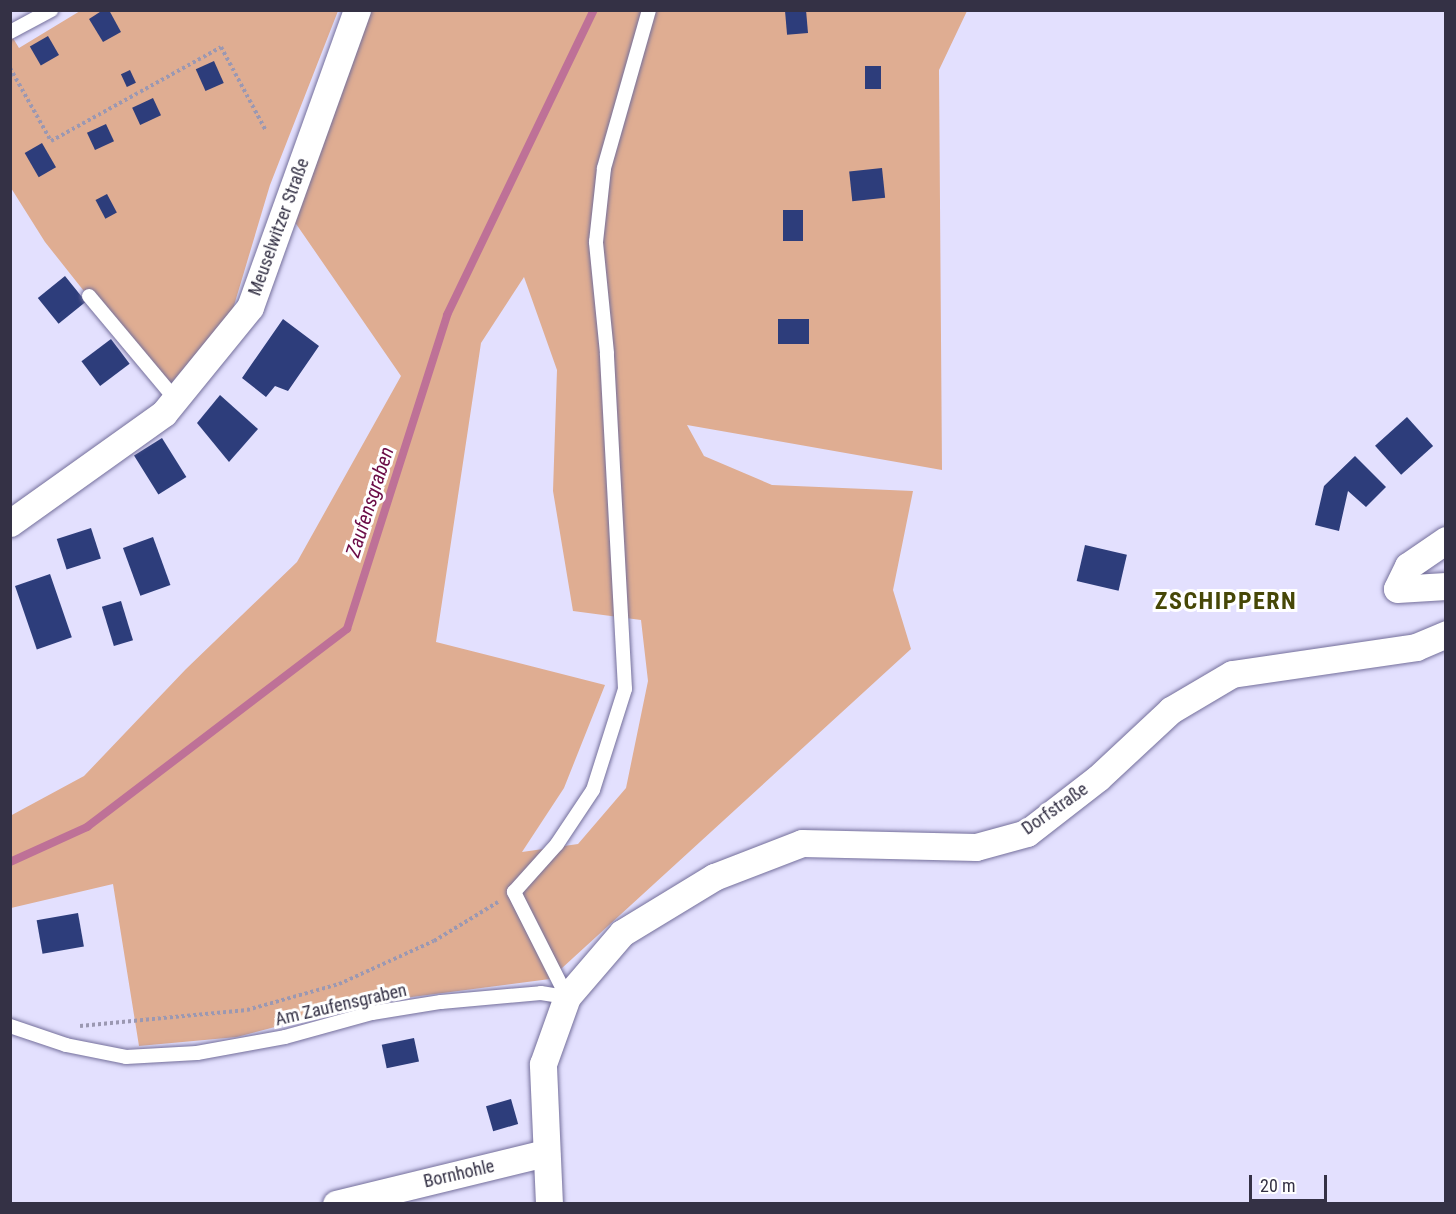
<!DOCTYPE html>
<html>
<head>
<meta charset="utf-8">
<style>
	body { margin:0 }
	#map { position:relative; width:1456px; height:1214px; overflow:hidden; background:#e3e0fe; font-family:"Roboto Condensed",sans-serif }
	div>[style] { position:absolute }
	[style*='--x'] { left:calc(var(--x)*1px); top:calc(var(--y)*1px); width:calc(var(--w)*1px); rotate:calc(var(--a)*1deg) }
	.green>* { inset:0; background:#dfad92 }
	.stream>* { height:8px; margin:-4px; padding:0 4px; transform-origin:4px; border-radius:4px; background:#be7197 }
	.building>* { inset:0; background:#2d3d7b; transform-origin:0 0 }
	.path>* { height:4px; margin-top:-2px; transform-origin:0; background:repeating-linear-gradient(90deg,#9b98b2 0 3px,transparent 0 6px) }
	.roads { filter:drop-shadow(0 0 2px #746f9b) drop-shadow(0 0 2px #746f9b) }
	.service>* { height:14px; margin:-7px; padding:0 7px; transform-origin:7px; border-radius:7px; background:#fff }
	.minor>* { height:27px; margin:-13.5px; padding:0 13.5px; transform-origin:13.5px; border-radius:13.5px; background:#fff }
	span { translate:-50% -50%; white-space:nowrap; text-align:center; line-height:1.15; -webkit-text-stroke:6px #fff; paint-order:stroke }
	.street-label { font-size:18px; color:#343145 }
	.water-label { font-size:20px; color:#6b0c46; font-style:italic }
	.district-label { font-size:24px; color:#464706; font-weight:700; letter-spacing:1.5px }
	.frame { position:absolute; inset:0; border:12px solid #343145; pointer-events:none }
	.scale { position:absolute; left:1249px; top:1175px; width:78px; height:27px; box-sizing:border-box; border:3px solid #343145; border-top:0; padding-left:8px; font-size:18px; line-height:21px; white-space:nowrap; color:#343145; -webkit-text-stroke:4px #fff; paint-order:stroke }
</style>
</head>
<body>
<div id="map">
	<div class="green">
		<i style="clip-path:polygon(80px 11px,338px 11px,270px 185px,233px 309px,164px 392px,45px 242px,11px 188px,10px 33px,19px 48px)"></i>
		<i style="clip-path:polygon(evenodd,369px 11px,967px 11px,939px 70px,942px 470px,687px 425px,704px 456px,772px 485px,913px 491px,893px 590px,911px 649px,550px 979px,366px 1003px,237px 1037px,139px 1046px,113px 884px,11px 908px,10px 816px,84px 776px,186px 669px,297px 562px,401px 376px,292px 218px,369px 11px,524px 277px,557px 370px,553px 491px,573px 611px,641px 620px,648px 681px,626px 788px,578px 844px,522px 852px,564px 788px,605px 685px,436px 642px,481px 343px,524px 277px)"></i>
	</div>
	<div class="stream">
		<i style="--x:10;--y:862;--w:85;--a:-24.4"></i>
		<i style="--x:87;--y:827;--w:327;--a:-37.3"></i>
		<i style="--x:347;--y:629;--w:330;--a:-72.3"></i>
		<i style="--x:447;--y:315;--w:339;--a:-64.3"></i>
	</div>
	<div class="building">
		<i style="clip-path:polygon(103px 10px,109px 10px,121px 32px,103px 42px,89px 19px)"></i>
		<i style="left:806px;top:10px;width:23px;height:21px;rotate:85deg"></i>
		<i style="left:48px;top:36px;width:22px;height:21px;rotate:60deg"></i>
		<i style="left:214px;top:61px;width:24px;height:20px;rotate:66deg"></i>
		<i style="left:865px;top:66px;width:16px;height:23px"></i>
		<i style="left:130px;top:70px;width:14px;height:10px;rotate:65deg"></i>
		<i style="left:153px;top:98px;width:19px;height:23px;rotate:65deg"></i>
		<i style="left:106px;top:124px;width:19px;height:21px;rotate:65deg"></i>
		<i style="left:42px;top:143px;width:28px;height:20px;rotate:60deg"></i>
		<i style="left:882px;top:168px;width:30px;height:33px;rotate:84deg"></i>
		<i style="left:107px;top:194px;width:21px;height:13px;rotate:62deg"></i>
		<i style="left:783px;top:210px;width:20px;height:31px"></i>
		<i style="left:65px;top:276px;width:33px;height:35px;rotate:51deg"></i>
		<i style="clip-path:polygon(283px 319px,319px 346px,288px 391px,275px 386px,266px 397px,242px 378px)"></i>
		<i style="left:809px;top:319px;width:25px;height:31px;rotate:90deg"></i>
		<i style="left:111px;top:339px;width:31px;height:37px;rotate:53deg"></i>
		<i style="clip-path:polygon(220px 395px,258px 429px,229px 462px,197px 423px)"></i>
		<i style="left:1407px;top:417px;width:39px;height:43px;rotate:48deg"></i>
		<i style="left:162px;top:438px;width:46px;height:33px;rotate:58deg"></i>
		<i style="clip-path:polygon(1355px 456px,1386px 487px,1366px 507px,1348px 491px,1339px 531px,1315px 525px,1324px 486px)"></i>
		<i style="left:91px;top:528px;width:32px;height:36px;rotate:72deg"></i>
		<i style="left:153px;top:537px;width:51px;height:32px;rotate:70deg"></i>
		<i style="left:1085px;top:545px;width:43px;height:37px;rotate:13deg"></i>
		<i style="left:50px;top:574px;width:67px;height:37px;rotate:71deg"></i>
		<i style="left:121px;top:601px;width:41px;height:20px;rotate:73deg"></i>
		<i style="left:78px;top:913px;width:34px;height:42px;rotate:80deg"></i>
		<i style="left:414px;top:1038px;width:24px;height:33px;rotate:78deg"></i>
		<i style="left:511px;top:1099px;width:26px;height:26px;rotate:74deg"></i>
	</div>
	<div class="path">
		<i style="--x:10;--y:68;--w:84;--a:60.7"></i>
		<i style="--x:51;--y:141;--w:194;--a:-28.9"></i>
		<i style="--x:221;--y:47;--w:95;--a:61.8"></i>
		<i style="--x:80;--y:1026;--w:168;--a:-5.5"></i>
		<i style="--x:247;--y:1010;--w:96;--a:-15.8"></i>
		<i style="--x:339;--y:984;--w:104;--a:-24.4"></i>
		<i style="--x:434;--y:941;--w:75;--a:-31.4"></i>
	</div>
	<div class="roads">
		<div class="service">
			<i style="--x:10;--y:32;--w:47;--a:-28.2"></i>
			<i style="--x:89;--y:296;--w:134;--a:50.1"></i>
			<i style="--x:567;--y:997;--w:118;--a:-116.8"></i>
			<i style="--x:514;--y:892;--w:64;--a:-48.1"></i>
			<i style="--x:557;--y:844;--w:65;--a:-56.3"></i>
			<i style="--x:593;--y:790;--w:106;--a:-72.4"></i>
			<i style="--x:625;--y:689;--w:336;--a:-93.1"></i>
			<i style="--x:607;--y:353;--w:112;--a:-95.7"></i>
			<i style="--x:596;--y:242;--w:74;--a:-83.8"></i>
			<i style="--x:604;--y:168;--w:164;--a:-74.1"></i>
			<i style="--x:10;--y:1026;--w:59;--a:18.7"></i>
			<i style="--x:66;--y:1045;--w:61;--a:11.3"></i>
			<i style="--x:126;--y:1057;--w:71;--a:-3.2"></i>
			<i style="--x:197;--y:1053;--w:89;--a:-10.3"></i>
			<i style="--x:285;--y:1037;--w:90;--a:-15.4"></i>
			<i style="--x:372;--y:1013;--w:70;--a:-9.1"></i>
			<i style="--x:441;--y:1002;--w:100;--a:-5.1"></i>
			<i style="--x:541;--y:993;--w:26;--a:9"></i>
		</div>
		<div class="minor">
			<i style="--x:10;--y:523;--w:189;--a:-35.5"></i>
			<i style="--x:164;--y:413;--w:136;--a:-50.9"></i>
			<i style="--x:250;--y:307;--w:316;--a:-70.2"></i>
			<i style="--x:1446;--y:540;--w:46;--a:145.6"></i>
			<i style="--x:1408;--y:566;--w:25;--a:116"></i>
			<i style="--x:1397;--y:589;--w:49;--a:-3.5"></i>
			<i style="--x:336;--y:1204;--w:216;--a:-13.7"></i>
			<i style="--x:549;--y:1204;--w:140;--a:-92.5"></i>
			<i style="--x:543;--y:1064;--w:71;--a:-70.3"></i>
			<i style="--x:567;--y:997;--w:84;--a:-49.3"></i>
			<i style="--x:622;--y:933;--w:108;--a:-31.3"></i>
			<i style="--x:714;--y:877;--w:94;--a:-21.1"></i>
			<i style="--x:802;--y:843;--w:174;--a:1.3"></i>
			<i style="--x:976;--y:847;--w:53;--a:-15.4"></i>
			<i style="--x:1027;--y:833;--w:90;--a:-37.8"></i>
			<i style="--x:1098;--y:778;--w:100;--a:-43"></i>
			<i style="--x:1171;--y:710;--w:71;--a:-30.5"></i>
			<i style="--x:1232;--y:674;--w:186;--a:-8.3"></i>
			<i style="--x:1416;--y:647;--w:33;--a:-23"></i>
		</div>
	</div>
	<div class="street-label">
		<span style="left:279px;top:227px;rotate:-70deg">Meuselwitzer Straße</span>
		<span style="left:1055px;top:809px;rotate:-35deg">Dorfstraße</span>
		<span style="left:341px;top:1005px;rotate:-13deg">Am Zaufensgraben</span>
		<span style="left:459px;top:1174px;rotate:-13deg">Bornhohle</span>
	</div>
	<div class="water-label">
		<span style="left:370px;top:502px;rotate:-72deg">Zaufensgraben</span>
	</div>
	<div class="district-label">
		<span style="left:1226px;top:602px">ZSCHIPPERN</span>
	</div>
	<div class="frame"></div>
	<div class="scale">20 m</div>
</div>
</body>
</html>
